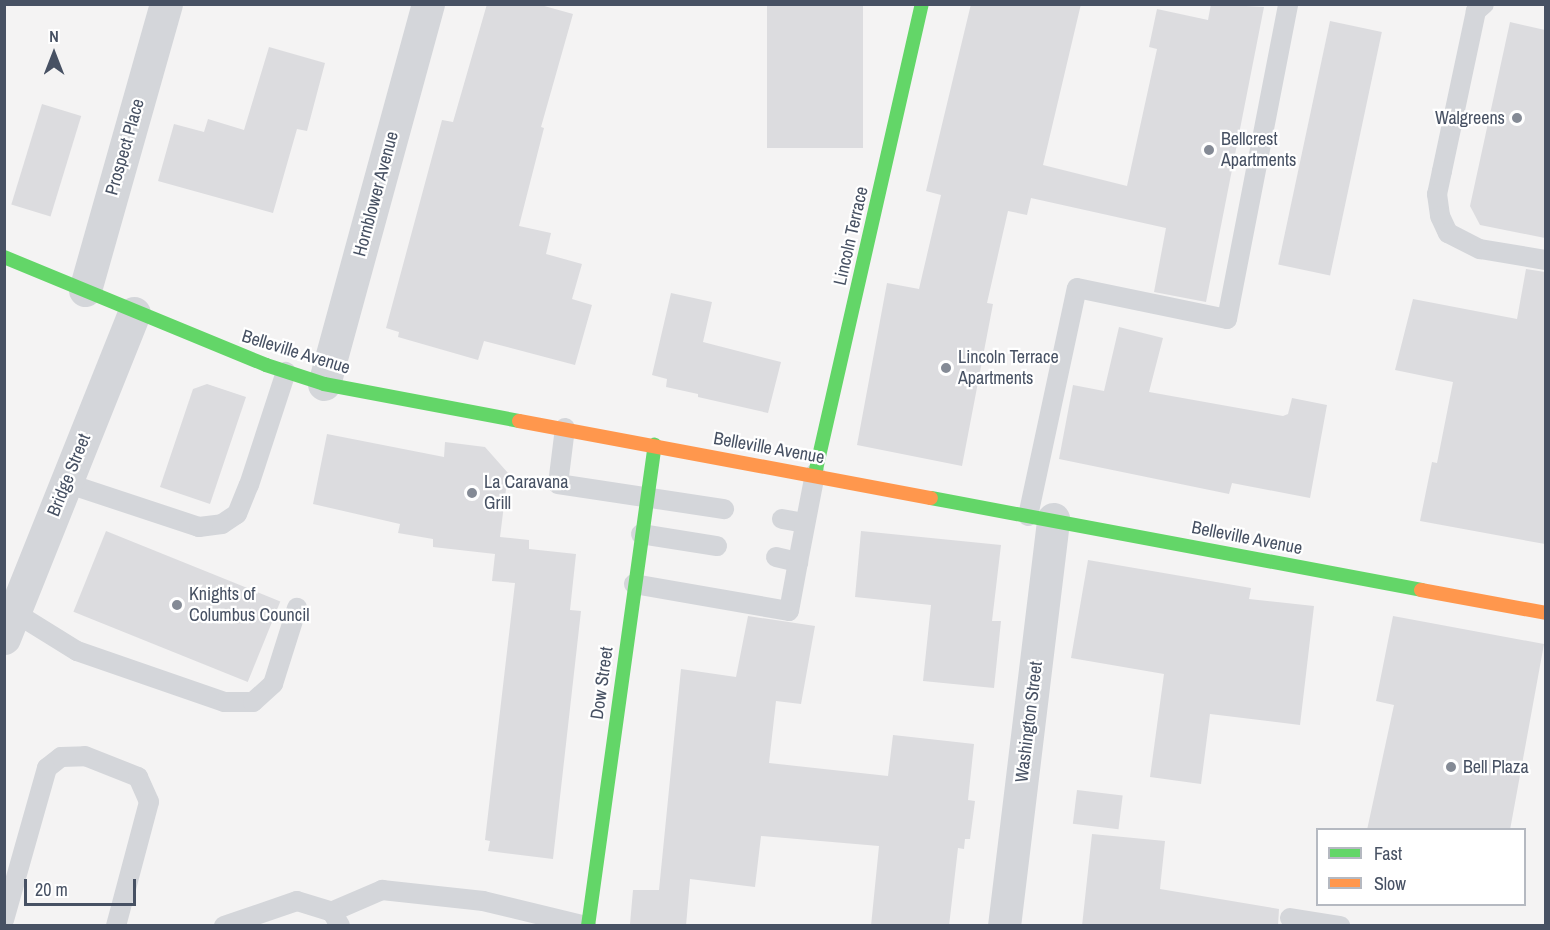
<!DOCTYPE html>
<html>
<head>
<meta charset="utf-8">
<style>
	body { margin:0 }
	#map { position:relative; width:1550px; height:930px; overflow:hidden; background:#f4f3f3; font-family:"Archivo Narrow",sans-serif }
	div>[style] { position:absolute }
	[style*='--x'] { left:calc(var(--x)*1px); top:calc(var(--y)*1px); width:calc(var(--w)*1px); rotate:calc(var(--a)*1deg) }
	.building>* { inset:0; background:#dcdcdf; transform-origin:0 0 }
	.lane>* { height:20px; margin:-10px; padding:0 10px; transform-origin:10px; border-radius:10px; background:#d4d6da }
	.street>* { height:33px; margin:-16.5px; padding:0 16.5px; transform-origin:16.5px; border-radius:16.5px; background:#d4d6da }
	.fast>* { height:14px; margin:-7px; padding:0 7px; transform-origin:7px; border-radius:7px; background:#63d668 }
	.slow>* { height:14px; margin:-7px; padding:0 7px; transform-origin:7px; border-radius:7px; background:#ff974d }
	.dots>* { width:16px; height:16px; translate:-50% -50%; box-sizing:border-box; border:3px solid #fff; border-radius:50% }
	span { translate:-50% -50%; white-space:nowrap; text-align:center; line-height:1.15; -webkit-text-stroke:4.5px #fff; paint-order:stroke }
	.poi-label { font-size:18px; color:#475163 }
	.right { translate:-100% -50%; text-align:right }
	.left { translate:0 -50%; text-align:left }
	.street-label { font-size:18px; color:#475163 }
	.frame { position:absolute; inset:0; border:6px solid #475163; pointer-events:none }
	.legend { position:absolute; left:1316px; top:828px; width:210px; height:78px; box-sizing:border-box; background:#fff; border:2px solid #b5b9c1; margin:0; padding:8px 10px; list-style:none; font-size:18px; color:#475163 }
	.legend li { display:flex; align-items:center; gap:12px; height:30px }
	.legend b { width:30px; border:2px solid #b5b9c1 }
	.north { position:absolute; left:24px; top:24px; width:60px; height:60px; -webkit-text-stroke:4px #fff; paint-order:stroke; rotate:0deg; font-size:16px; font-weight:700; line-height:24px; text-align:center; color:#475163 }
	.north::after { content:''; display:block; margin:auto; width:21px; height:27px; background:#475163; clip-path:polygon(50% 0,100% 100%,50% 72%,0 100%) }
	.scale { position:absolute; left:24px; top:879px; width:112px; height:27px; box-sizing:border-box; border:3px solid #475163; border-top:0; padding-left:8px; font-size:18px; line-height:21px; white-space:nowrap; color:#475163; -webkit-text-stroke:4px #fff; paint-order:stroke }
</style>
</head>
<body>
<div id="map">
	<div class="building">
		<i style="clip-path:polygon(487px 4px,537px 4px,573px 14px,541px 127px,544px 128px,519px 226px,551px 233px,546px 254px,582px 264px,572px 299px,592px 305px,575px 365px,484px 341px,478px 360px,398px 337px,399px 332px,386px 328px,442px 120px,453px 122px)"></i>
		<i style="left:767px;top:4px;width:96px;height:144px"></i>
		<i style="clip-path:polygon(971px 4px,1081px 4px,1043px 165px,1127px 186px,1157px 49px,1149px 47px,1157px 9px,1208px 20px,1211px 4px,1264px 7px,1206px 302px,1154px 292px,1166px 228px,1031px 198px,1027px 215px,1008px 211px,987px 303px,993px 304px,962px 466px,857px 445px,887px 283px,919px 289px,941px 195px,926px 191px)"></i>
		<i style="left:1330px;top:21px;width:53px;height:249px;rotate:12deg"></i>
		<i style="clip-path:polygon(1510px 22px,1545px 30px,1545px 238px,1480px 225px,1470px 206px)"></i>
		<i style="clip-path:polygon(269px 47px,325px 63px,307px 131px,297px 129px,273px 213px,158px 181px,174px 124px,204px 132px,208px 119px,244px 130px)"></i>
		<i style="left:42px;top:104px;width:41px;height:105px;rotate:17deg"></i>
		<i style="clip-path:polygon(1526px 269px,1545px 272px,1545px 544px,1420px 521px,1432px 462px,1437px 463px,1453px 382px,1395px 370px,1413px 299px,1517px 319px)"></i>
		<i style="clip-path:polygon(671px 293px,712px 302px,703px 342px,781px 362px,768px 413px,698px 397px,698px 394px,666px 387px,667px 379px,652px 375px)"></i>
		<i style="clip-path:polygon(1119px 327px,1163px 338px,1149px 392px,1283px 416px,1288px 414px,1292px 398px,1327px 405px,1310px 498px,1232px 483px,1229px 494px,1059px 459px,1073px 385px,1104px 391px)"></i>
		<i style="clip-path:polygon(207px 384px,246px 397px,210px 504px,160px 487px,193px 389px)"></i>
		<i style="clip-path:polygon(327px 434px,444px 457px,445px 442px,485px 447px,508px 473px,500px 537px,529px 540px,529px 549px,576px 554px,570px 610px,581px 611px,553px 859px,488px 851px,490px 841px,485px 840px,515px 583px,492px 581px,495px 554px,433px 547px,433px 539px,398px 533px,400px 524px,313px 504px)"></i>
		<i style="left:106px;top:531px;width:188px;height:87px;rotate:22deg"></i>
		<i style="clip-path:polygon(861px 531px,1001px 545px,992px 621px,1001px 621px,994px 688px,923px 681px,931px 605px,855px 597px)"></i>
		<i style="clip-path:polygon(1088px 560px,1251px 588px,1249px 599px,1314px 606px,1300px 725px,1210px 714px,1201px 784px,1150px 777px,1164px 674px,1071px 658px)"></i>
		<i style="clip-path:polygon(748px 616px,815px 626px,801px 704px,776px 701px,769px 763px,888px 776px,893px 735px,974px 744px,968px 800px,975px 801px,970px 839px,965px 839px,964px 849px,958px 848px,949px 926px,871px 926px,879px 846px,761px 836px,755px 887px,690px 879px,686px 926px,630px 924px,633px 890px,659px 890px,681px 669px,736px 677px)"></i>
		<i style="clip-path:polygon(1393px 616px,1544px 644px,1510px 830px,1367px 830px,1394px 705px,1376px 701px)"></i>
		<i style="left:1077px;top:790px;width:46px;height:34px;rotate:7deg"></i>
		<i style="clip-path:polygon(1092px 834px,1165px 841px,1160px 889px,1279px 909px,1278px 926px,1082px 926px)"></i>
	</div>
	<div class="lane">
		<i style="--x:1484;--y:4;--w:11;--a:139"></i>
		<i style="--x:1476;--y:11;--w:164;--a:102"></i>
		<i style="--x:1442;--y:171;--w:24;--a:102"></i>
		<i style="--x:1437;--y:194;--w:22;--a:82"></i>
		<i style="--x:1440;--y:216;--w:19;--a:65"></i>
		<i style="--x:1448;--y:233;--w:36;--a:27"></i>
		<i style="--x:1480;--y:249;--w:67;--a:9.5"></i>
		<i style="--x:565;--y:428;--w:56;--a:97.1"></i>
		<i style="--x:558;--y:484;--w:168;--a:8.6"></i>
		<i style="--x:66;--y:483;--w:140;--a:18.3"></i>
		<i style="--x:199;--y:527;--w:23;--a:-7"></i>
		<i style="--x:222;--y:524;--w:18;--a:-34"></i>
		<i style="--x:237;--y:514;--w:31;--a:-68"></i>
		<i style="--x:249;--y:485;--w:119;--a:-71.9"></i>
		<i style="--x:1028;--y:516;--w:233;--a:-77.9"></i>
		<i style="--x:1077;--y:288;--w:153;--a:11.7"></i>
		<i style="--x:1227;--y:319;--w:321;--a:-79"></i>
		<i style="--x:782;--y:519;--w:23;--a:10"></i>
		<i style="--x:641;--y:534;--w:77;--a:9"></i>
		<i style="--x:776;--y:557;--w:23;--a:13"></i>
		<i style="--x:798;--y:562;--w:90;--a:-79.1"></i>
		<i style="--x:634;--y:584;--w:157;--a:9.9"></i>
		<i style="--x:789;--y:611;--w:50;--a:-79.6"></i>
		<i style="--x:14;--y:612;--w:74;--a:31.8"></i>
		<i style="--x:77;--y:651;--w:156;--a:19.1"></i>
		<i style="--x:224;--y:702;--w:29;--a:0"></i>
		<i style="--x:253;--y:702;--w:27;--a:-42"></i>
		<i style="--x:273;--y:684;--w:80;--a:-72.5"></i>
		<i style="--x:331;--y:912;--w:56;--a:-23.3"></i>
		<i style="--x:382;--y:890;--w:102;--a:6.2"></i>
		<i style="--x:483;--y:901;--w:106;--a:13.6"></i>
		<i style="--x:1290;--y:918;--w:51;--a:9.1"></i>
		<i style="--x:4;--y:920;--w:158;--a:-74.2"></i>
		<i style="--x:47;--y:768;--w:18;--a:-38"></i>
		<i style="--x:61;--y:757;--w:24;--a:-2"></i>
		<i style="--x:85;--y:756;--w:57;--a:21.6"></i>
		<i style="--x:138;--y:777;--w:27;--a:66"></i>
		<i style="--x:149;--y:802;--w:128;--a:104.9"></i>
		<i style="--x:224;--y:926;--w:77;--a:-18.9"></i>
		<i style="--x:297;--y:901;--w:37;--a:17"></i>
		<i style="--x:332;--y:912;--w:16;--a:60"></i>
	</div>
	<div class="street">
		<i style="--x:85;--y:290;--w:297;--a:-74.2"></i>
		<i style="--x:324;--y:384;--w:394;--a:-74.7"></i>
		<i style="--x:4;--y:638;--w:350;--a:-68.2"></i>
		<i style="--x:1004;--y:926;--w:410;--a:-83.1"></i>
	</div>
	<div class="fast">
		<i style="--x:4;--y:257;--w:283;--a:22.4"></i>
		<i style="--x:266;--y:365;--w:61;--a:18.1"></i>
		<i style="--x:324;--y:384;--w:198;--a:10.7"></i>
		<i style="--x:815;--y:474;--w:482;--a:-77.2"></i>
		<i style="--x:931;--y:498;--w:499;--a:10.6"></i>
		<i style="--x:588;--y:926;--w:486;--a:-82.1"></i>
	</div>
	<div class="slow">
		<i style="--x:519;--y:421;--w:419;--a:10.6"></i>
		<i style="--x:1421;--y:590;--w:127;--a:10.4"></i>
	</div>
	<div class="dots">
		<i style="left:1517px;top:118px;background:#848a95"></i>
		<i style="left:1209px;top:150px;background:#848a95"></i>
		<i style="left:946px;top:368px;background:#848a95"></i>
		<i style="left:472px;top:493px;background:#848a95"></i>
		<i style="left:177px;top:605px;background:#848a95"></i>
		<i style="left:1451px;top:767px;background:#848a95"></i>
	</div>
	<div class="poi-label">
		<span class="right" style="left:1505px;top:118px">Walgreens</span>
		<span class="left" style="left:1221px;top:150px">Bellcrest<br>Apartments</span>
		<span class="left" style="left:958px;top:368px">Lincoln Terrace<br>Apartments</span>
		<span class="left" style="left:484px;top:493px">La Caravana<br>Grill</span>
		<span class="left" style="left:189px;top:605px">Knights of<br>Columbus Council</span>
		<span class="left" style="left:1463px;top:767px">Bell Plaza</span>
	</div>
	<div class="street-label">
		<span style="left:125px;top:147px;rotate:-74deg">Prospect Place</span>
		<span style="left:376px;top:194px;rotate:-75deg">Hornblower Avenue</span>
		<span style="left:851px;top:236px;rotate:-77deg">Lincoln Terrace</span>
		<span style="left:296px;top:352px;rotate:17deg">Belleville Avenue</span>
		<span style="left:769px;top:448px;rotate:10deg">Belleville Avenue</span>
		<span style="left:69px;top:475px;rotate:-68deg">Bridge Street</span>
		<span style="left:1247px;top:538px;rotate:11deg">Belleville Avenue</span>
		<span style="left:602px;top:683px;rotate:-82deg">Dow Street</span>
		<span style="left:1029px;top:722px;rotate:-83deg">Washington Street</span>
	</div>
	<div class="frame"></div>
	<ul class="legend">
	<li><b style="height:8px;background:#63d668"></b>Fast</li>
	<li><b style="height:8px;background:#ff974d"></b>Slow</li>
	</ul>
	<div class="north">N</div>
	<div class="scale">20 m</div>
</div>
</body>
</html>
